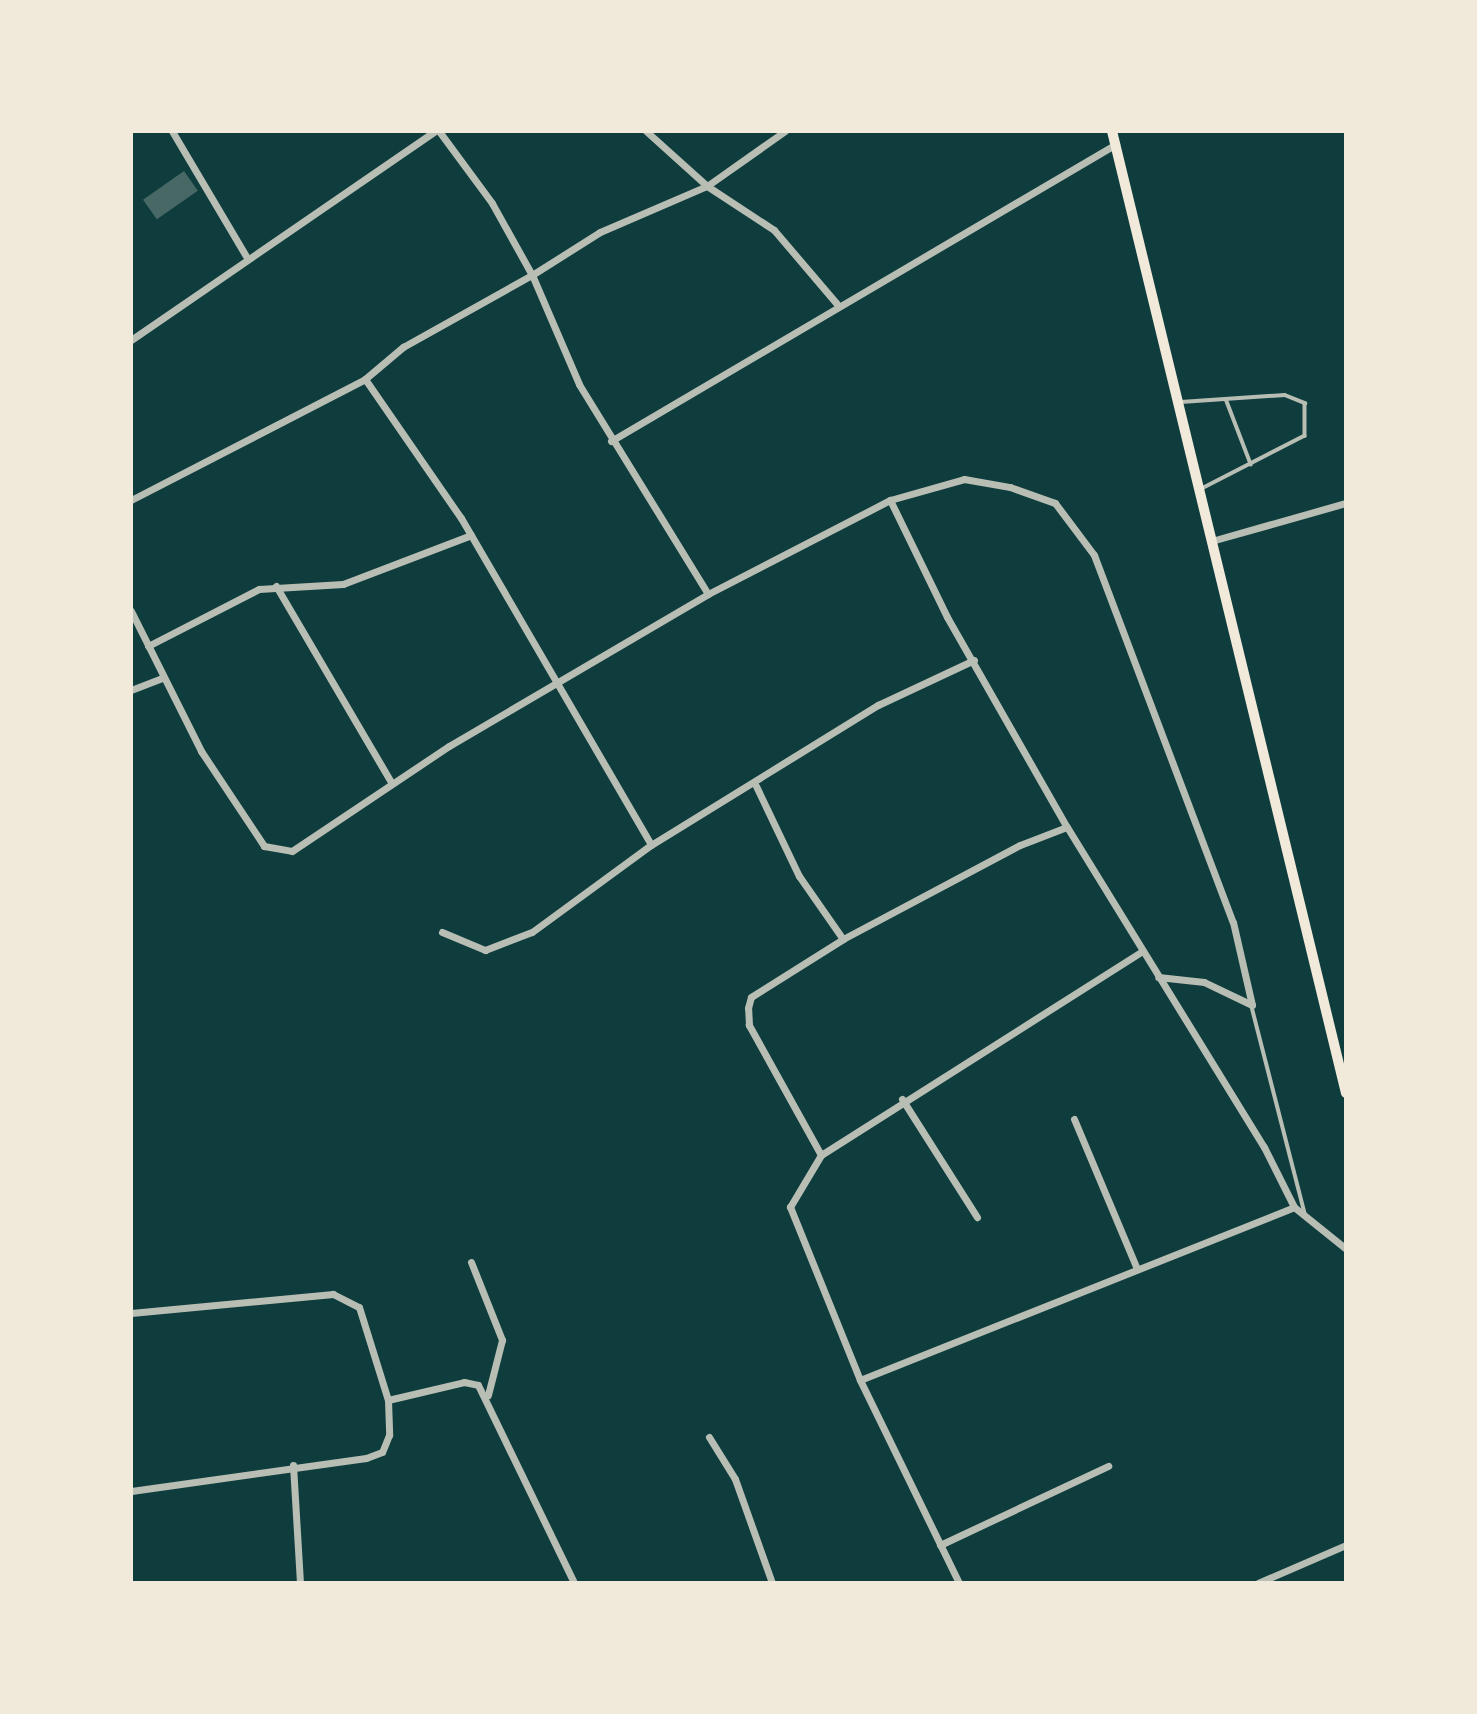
<!DOCTYPE html>
<html>
<head>
<meta charset="utf-8">
<style>
	body { margin:0 }
	#map { position:relative; width:1477px; height:1714px; overflow:hidden; background:#0f3d3e; font-family:Commissioner,sans-serif }
	div>[style] { position:absolute }
	[style*='--x'] { left:calc(var(--x)*1px); top:calc(var(--y)*1px); width:calc(var(--w)*1px); rotate:calc(var(--a)*1deg) }
	.building>* { inset:0; background:#486865; transform-origin:0 0 }
	.service>* { height:3.5px; margin:-1.75px; padding:0 1.75px; transform-origin:1.75px; border-radius:1.75px; background:#b8beb3 }
	.minor>* { height:7px; margin:-3.5px; padding:0 3.5px; transform-origin:3.5px; border-radius:3.5px; background:#b8beb3 }
	.primary>* { height:10px; margin:-5px; padding:0 5px; transform-origin:5px; border-radius:5px; background:#f1e9da }
	span { translate:-50% -50%; white-space:nowrap; text-align:center; line-height:1.15; -webkit-text-stroke:7px #f1e9da; paint-order:stroke }
	.frame { position:absolute; inset:0; border:133px solid #f1e9da; pointer-events:none }
</style>
</head>
<body>
<div id="map">
	<div class="building">
		<i style="left:184px;top:171px;width:24px;height:50px;rotate:55deg"></i>
	</div>
	<div class="service">
		<i style="--x:1226;--y:399;--w:70;--a:69"></i>
		<i style="--x:1181;--y:402;--w:104;--a:-3.9"></i>
		<i style="--x:1285;--y:395;--w:22;--a:22"></i>
		<i style="--x:1305;--y:403;--w:33;--a:90"></i>
		<i style="--x:1305;--y:436;--w:116;--a:152.8"></i>
		<i style="--x:1252;--y:1007;--w:213;--a:75.6"></i>
	</div>
	<div class="minor">
		<i style="--x:172;--y:131;--w:145;--a:59.4"></i>
		<i style="--x:646;--y:131;--w:82;--a:42"></i>
		<i style="--x:707;--y:186;--w:95;--a:-35.2"></i>
		<i style="--x:131;--y:340;--w:369;--a:-34.5"></i>
		<i style="--x:365;--y:379;--w:169;--a:55.4"></i>
		<i style="--x:461;--y:518;--w:378;--a:59.8"></i>
		<i style="--x:611;--y:441;--w:586;--a:-30.46"></i>
		<i style="--x:131;--y:500;--w:263;--a:-27.3"></i>
		<i style="--x:365;--y:379;--w:50;--a:-40.1"></i>
		<i style="--x:403;--y:347;--w:148;--a:-29.2"></i>
		<i style="--x:532;--y:275;--w:82;--a:-119.1"></i>
		<i style="--x:492;--y:203;--w:89;--a:-126.4"></i>
		<i style="--x:890;--y:500;--w:77;--a:-15.8"></i>
		<i style="--x:964;--y:479;--w:47;--a:9.9"></i>
		<i style="--x:1010;--y:487;--w:48;--a:19.6"></i>
		<i style="--x:1055;--y:503;--w:65;--a:53.1"></i>
		<i style="--x:1094;--y:555;--w:392;--a:69.3"></i>
		<i style="--x:1233;--y:922;--w:85;--a:77.1"></i>
		<i style="--x:1252;--y:1005;--w:53;--a:-154.4"></i>
		<i style="--x:1204;--y:982;--w:46;--a:-173.8"></i>
		<i style="--x:1215;--y:540;--w:136;--a:-15.8"></i>
		<i style="--x:276;--y:586;--w:229;--a:59.6"></i>
		<i style="--x:708;--y:594;--w:205;--a:-27.3"></i>
		<i style="--x:890;--y:500;--w:130;--a:64"></i>
		<i style="--x:947;--y:617;--w:242;--a:60.3"></i>
		<i style="--x:1067;--y:827;--w:376;--a:58.4"></i>
		<i style="--x:1264;--y:1147;--w:67;--a:63.4"></i>
		<i style="--x:1294;--y:1207;--w:67;--a:38.9"></i>
		<i style="--x:131;--y:611;--w:157;--a:63.4"></i>
		<i style="--x:201;--y:751;--w:114;--a:56.4"></i>
		<i style="--x:264;--y:846;--w:28;--a:10"></i>
		<i style="--x:292;--y:851;--w:189;--a:-33.8"></i>
		<i style="--x:449;--y:746;--w:300;--a:-30.4"></i>
		<i style="--x:708;--y:594;--w:246;--a:-121.6"></i>
		<i style="--x:579;--y:384;--w:119;--a:-113.3"></i>
		<i style="--x:532;--y:275;--w:80;--a:-32.3"></i>
		<i style="--x:600;--y:232;--w:116;--a:-23.3"></i>
		<i style="--x:707;--y:186;--w:80;--a:33.3"></i>
		<i style="--x:774;--y:230;--w:97;--a:49.6"></i>
		<i style="--x:148;--y:646;--w:125;--a:-27.2"></i>
		<i style="--x:259;--y:589;--w:84;--a:-3.4"></i>
		<i style="--x:343;--y:584;--w:137;--a:-20.9"></i>
		<i style="--x:131;--y:690;--w:34;--a:-21"></i>
		<i style="--x:756;--y:786;--w:100;--a:64.5"></i>
		<i style="--x:799;--y:876;--w:77;--a:55.1"></i>
		<i style="--x:843;--y:939;--w:200;--a:-28"></i>
		<i style="--x:1020;--y:845;--w:50;--a:-21"></i>
		<i style="--x:442;--y:932;--w:47;--a:22.7"></i>
		<i style="--x:485;--y:950;--w:50;--a:-21"></i>
		<i style="--x:532;--y:932;--w:147;--a:-36.2"></i>
		<i style="--x:651;--y:845;--w:267;--a:-31.7"></i>
		<i style="--x:878;--y:705;--w:106;--a:-25.1"></i>
		<i style="--x:902;--y:1099;--w:140;--a:57.6"></i>
		<i style="--x:1074;--y:1119;--w:163;--a:67.2"></i>
		<i style="--x:821;--y:1155;--w:149;--a:-119"></i>
		<i style="--x:749;--y:1025;--w:17;--a:-93"></i>
		<i style="--x:748;--y:1008;--w:11;--a:-75"></i>
		<i style="--x:751;--y:997;--w:109;--a:-32.2"></i>
		<i style="--x:471;--y:1262;--w:84;--a:68.3"></i>
		<i style="--x:502;--y:1340;--w:57;--a:104.3"></i>
		<i style="--x:131;--y:1313;--w:203;--a:-5.4"></i>
		<i style="--x:333;--y:1294;--w:29;--a:27"></i>
		<i style="--x:359;--y:1307;--w:97;--a:72.7"></i>
		<i style="--x:388;--y:1400;--w:35;--a:88"></i>
		<i style="--x:389;--y:1435;--w:18;--a:112"></i>
		<i style="--x:382;--y:1452;--w:17;--a:159"></i>
		<i style="--x:366;--y:1458;--w:237;--a:172"></i>
		<i style="--x:860;--y:1380;--w:467;--a:-21.7"></i>
		<i style="--x:388;--y:1400;--w:78;--a:-13.3"></i>
		<i style="--x:464;--y:1382;--w:14;--a:12"></i>
		<i style="--x:478;--y:1385;--w:220;--a:64.1"></i>
		<i style="--x:709;--y:1437;--w:49;--a:58.2"></i>
		<i style="--x:735;--y:1479;--w:110;--a:70.4"></i>
		<i style="--x:293;--y:1465;--w:118;--a:86.6"></i>
		<i style="--x:940;--y:1545;--w:186;--a:-25.2"></i>
		<i style="--x:959;--y:1583;--w:226;--a:-116"></i>
		<i style="--x:860;--y:1380;--w:187;--a:-112"></i>
		<i style="--x:790;--y:1207;--w:61;--a:-59.2"></i>
		<i style="--x:821;--y:1155;--w:381;--a:-32.4"></i>
		<i style="--x:1258;--y:1583;--w:96;--a:-23.4"></i>
	</div>
	<div class="primary">
		<i style="--x:1112;--y:131;--w:990;--a:76.33"></i>
	</div>
	<div class="frame"></div>
</div>
</body>
</html>
